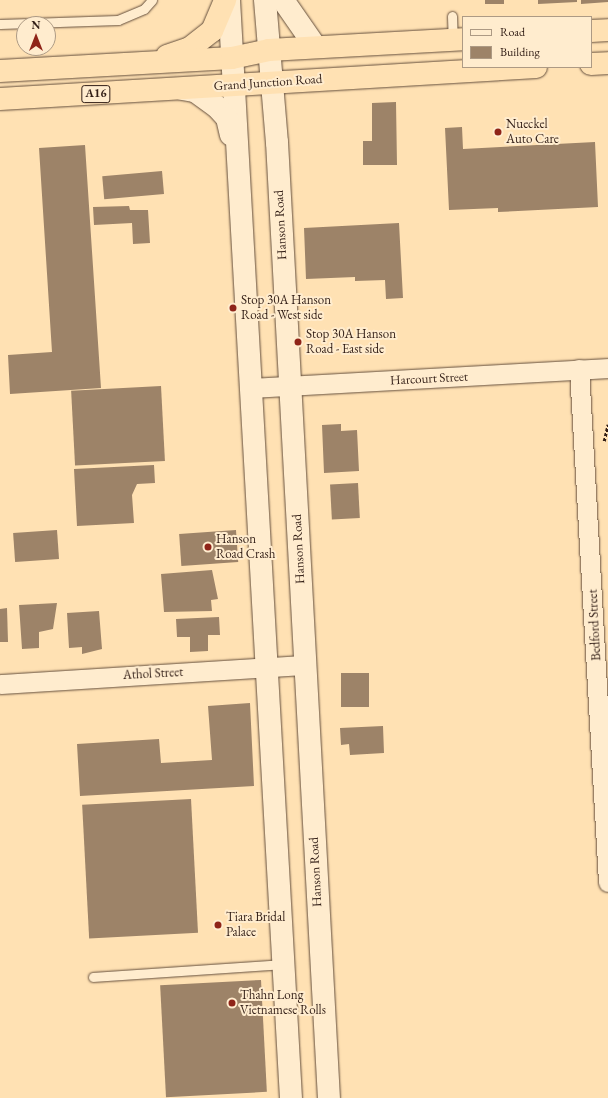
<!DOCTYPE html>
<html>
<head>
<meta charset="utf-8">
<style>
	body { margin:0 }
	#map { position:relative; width:608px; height:1098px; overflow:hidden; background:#ffe1b3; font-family:"EB Garamond",serif }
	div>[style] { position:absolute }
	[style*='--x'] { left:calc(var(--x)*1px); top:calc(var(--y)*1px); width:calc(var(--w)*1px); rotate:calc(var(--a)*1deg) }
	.building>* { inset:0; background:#9d8368; transform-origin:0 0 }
	.path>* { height:2.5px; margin-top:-1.25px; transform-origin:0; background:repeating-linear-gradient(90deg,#321e16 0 3px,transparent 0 5px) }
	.roads { filter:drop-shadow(0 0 1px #654f3d) drop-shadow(0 0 1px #654f3d) }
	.service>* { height:9px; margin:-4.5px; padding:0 4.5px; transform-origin:4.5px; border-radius:4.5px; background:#ffecce }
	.minor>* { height:19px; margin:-9.5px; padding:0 9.5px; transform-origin:9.5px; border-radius:9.5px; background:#ffecce }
	.secondary>* { height:22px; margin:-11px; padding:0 11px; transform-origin:11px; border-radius:11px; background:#ffecce }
	.trunk>* { height:22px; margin:-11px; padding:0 11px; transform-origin:11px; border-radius:11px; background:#ffe1b3 }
	.dots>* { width:11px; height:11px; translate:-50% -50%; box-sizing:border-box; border:2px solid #ffecce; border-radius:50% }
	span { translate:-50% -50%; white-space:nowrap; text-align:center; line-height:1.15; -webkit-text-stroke:4px #ffecce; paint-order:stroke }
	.shield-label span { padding:1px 3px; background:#ffecce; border:1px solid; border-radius:3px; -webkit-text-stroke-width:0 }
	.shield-label { font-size:12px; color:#321e16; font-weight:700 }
	.street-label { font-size:13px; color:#321e16 }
	.poi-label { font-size:13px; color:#321e16 }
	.left { translate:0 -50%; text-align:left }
	.legend { position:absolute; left:462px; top:16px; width:130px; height:52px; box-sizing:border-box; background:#ffecce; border:1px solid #ad9a84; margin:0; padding:5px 7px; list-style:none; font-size:12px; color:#321e16 }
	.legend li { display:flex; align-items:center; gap:8px; height:20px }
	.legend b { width:20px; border:1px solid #ad9a84 }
	.north { position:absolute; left:16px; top:16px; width:40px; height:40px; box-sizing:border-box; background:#ffecce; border:1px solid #ad9a84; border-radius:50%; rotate:0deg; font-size:11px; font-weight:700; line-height:16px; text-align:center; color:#321e16 }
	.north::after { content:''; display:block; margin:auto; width:14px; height:18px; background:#8f2418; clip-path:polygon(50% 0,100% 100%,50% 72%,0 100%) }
</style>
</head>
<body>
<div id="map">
	<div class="building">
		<i style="left:485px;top:0;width:19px;height:4px"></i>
		<i style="clip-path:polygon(538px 0,577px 0,577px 2px,538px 4px)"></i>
		<i style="clip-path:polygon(581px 0,608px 0,608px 2px,581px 4px)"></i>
		<i style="clip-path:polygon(396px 102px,397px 165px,363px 165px,363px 141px,372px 141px,372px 103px)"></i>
		<i style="clip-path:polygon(462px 127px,463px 149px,595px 142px,598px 207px,498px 212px,498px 208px,449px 210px,445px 128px)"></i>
		<i style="clip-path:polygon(85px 145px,101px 388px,10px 394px,8px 355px,52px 352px,39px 148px)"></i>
		<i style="left:162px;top:171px;width:23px;height:60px;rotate:85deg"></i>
		<i style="clip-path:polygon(129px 206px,130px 210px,148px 210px,150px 243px,133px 244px,132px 223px,94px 225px,93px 207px)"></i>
		<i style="clip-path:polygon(399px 223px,403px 298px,386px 299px,385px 280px,355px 281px,355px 277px,306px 279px,304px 228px)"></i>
		<i style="left:161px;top:386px;width:75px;height:90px;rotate:87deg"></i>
		<i style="clip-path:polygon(341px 424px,341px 431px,357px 430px,359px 471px,324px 473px,322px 425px)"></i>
		<i style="clip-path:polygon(154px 465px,155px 483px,137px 484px,132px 495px,134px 523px,77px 526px,74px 469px)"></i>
		<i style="left:358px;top:483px;width:35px;height:28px;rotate:87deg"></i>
		<i style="left:57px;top:530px;width:29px;height:44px;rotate:86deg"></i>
		<i style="left:236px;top:530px;width:32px;height:57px;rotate:86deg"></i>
		<i style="clip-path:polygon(212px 570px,218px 599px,211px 600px,212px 611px,164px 612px,161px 574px)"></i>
		<i style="clip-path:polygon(57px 603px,53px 629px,39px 632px,39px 648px,22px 649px,19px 605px)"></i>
		<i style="clip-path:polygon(7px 608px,8px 642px,0 642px,0 609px)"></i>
		<i style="clip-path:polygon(99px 611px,102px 649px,82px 654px,82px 647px,69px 648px,67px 613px)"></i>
		<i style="clip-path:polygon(219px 617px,220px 635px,208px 635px,208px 651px,190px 652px,190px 637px,177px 637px,176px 619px)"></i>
		<i style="left:341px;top:673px;width:28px;height:34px"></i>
		<i style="clip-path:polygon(250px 703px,254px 786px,80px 796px,77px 744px,159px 739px,161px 763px,212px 760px,208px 706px)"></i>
		<i style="clip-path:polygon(383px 726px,384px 753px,350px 755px,349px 744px,341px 745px,340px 728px)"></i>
		<i style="left:191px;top:799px;width:134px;height:109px;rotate:87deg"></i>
		<i style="left:261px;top:980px;width:112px;height:101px;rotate:87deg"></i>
	</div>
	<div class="path">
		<i style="--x:604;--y:441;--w:17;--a:-77"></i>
	</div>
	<div class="roads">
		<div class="service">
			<i style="--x:452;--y:16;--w:24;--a:88"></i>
			<i style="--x:0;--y:24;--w:118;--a:-1.9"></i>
			<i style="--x:118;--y:20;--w:28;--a:-23"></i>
			<i style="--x:144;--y:9;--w:12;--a:-48"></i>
			<i style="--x:93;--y:977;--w:191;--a:-3.9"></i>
		</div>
		<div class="minor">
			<i style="--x:579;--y:369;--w:514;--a:86.76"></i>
			<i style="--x:251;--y:388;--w:358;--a:-3.2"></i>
			<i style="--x:0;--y:684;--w:306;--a:-3.6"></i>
		</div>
		<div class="secondary">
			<i style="--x:229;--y:0;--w:1100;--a:86.77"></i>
			<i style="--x:265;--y:0;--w:143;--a:85.2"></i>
			<i style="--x:277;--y:142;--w:957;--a:86.89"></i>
			<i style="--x:283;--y:0;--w:56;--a:55.2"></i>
			<i style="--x:182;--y:89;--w:13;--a:9"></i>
			<i style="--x:195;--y:91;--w:26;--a:36"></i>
			<i style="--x:216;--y:106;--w:16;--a:47"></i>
			<i style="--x:227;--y:118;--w:17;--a:77"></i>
		</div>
		<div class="trunk">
			<i style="--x:591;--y:31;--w:17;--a:-3"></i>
			<i style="--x:167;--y:56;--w:24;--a:-19"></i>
			<i style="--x:190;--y:48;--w:28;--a:-38"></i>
			<i style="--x:212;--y:31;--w:34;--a:-67"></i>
			<i style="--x:591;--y:64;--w:17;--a:-3"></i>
			<i style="--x:0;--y:71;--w:232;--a:-3.2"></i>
			<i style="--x:232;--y:58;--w:38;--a:-12"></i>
			<i style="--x:269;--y:50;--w:194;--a:-3.2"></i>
			<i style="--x:0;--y:99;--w:537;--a:-3.42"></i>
		</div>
	</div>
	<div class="dots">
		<i style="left:498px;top:132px;background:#8f2418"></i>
		<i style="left:233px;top:308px;background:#8f2418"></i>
		<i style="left:298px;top:342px;background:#8f2418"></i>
		<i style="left:208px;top:547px;background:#8f2418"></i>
		<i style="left:218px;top:925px;background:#8f2418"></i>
		<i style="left:232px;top:1003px;background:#8f2418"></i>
	</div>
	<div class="shield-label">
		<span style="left:96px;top:94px">A16</span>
	</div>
	<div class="street-label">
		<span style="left:268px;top:83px;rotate:-4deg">Grand Junction Road</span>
		<span style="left:281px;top:225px;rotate:-93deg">Hanson Road</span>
		<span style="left:429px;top:379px;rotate:-3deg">Harcourt Street</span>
		<span style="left:299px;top:549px;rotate:-93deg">Hanson Road</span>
		<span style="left:595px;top:625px;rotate:-93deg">Bedford Street</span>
		<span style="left:153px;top:674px;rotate:-3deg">Athol Street</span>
		<span style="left:316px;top:872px;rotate:-93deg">Hanson Road</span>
	</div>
	<div class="poi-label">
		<span class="left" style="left:506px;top:132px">Nueckel<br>Auto Care</span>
		<span class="left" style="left:241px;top:308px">Stop 30A Hanson<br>Road - West side</span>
		<span class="left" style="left:306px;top:342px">Stop 30A Hanson<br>Road - East side</span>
		<span class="left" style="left:216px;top:547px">Hanson<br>Road Crash</span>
		<span class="left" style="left:226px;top:925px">Tiara Bridal<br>Palace</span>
		<span class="left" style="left:240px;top:1003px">Thahn Long<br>Vietnamese Rolls</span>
	</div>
	<ul class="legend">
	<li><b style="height:5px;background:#ffecce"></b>Road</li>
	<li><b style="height:11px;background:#9d8368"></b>Building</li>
	</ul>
	<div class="north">N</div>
</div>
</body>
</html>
